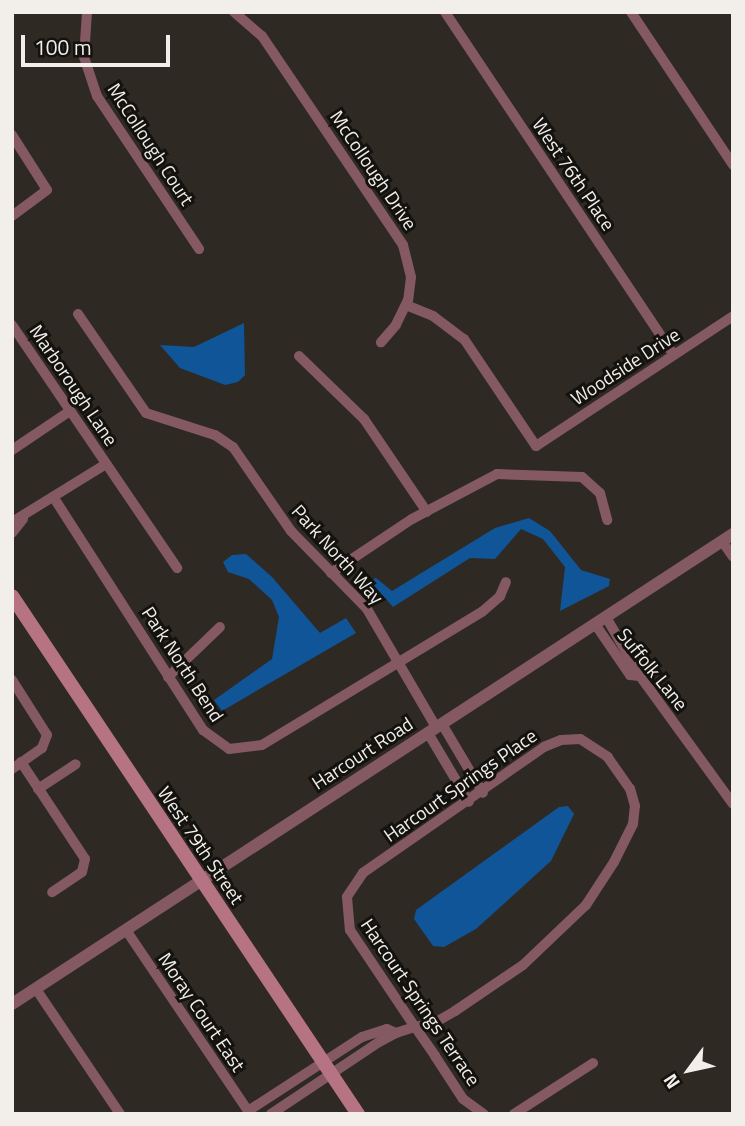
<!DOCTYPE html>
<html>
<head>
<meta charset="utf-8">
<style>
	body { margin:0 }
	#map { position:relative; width:745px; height:1126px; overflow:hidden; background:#2e2923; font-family:"Titillium Web",sans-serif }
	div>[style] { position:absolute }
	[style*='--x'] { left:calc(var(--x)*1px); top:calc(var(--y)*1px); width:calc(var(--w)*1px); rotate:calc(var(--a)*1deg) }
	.water>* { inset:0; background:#105598 }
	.minor>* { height:10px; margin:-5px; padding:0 5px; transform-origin:5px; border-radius:5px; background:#845962 }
	.tertiary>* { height:12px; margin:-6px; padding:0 6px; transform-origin:6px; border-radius:6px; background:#845962 }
	.secondary>* { height:14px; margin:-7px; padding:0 7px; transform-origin:7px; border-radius:7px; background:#b67381 }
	span { translate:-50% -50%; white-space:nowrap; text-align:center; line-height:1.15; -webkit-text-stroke:6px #14120f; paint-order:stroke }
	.street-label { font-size:19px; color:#f2efeb }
	.frame { position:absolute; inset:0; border:14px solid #f2efeb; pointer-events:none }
	.north { position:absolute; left:654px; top:1035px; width:70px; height:70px; -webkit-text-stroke:5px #14120f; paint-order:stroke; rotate:237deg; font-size:19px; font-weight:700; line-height:28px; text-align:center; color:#f2efeb }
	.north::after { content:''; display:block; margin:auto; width:24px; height:32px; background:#f2efeb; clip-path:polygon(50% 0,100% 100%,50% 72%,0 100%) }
	.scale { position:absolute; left:21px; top:35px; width:149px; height:32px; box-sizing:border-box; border:4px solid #f2efeb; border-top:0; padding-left:9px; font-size:21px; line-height:24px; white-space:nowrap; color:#f2efeb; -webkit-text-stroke:5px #14120f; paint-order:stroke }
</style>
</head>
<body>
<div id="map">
	<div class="water">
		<i style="clip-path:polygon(244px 323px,245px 375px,238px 382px,225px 385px,180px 368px,160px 345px,194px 347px)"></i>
		<i style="clip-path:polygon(529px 518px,550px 531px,581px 570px,610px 579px,609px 586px,560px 611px,565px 567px,543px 539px,521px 529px,495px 559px,470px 558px,393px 607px,369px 580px,376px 578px,392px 591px,495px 528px)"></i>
		<i style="clip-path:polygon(246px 554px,272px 577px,320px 633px,346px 618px,356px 633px,222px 711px,214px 700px,272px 659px,279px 617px,272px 600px,249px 579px,228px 572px,223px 562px,232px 555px)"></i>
		<i style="clip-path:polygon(568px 806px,574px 814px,551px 861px,476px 929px,444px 947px,433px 946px,414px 919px,416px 910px,559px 807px)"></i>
	</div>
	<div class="minor">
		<i style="--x:87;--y:12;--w:45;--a:93.8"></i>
		<i style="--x:84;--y:57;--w:41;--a:71.6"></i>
		<i style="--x:97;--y:96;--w:184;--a:56.3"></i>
		<i style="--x:234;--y:12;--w:37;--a:41"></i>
		<i style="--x:262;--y:36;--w:252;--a:56"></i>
		<i style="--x:403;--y:245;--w:33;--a:76"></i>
		<i style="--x:411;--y:277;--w:23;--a:97"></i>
		<i style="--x:408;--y:300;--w:28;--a:116"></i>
		<i style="--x:396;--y:325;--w:23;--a:131"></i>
		<i style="--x:445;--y:12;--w:412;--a:56.3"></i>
		<i style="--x:631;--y:12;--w:184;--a:56.3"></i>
		<i style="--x:12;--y:135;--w:65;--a:57.5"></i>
		<i style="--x:47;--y:190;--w:44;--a:143.4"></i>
		<i style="--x:406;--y:305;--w:29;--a:22"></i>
		<i style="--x:433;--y:316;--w:39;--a:37"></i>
		<i style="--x:464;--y:339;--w:129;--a:56.1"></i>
		<i style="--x:536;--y:446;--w:236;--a:-33.4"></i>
		<i style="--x:78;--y:314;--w:120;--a:55.5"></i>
		<i style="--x:146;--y:413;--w:72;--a:17.7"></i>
		<i style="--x:215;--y:435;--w:22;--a:34"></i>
		<i style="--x:233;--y:447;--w:102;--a:55.4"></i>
		<i style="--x:291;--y:531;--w:109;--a:45.7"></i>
		<i style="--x:367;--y:609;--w:137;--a:59.7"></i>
		<i style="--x:12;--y:325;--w:294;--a:55.8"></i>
		<i style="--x:299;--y:356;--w:91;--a:44.1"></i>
		<i style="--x:364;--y:419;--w:112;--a:55.9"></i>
		<i style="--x:12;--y:450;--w:70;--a:-33.9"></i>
		<i style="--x:54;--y:498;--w:276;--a:57.3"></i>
		<i style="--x:203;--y:730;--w:32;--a:36"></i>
		<i style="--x:229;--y:749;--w:33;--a:-7"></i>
		<i style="--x:262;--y:745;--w:258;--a:-31.2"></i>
		<i style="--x:483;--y:611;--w:23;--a:-41"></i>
		<i style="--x:500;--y:596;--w:15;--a:-67"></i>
		<i style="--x:12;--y:522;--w:110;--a:-31.7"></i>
		<i style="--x:12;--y:533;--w:18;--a:-52"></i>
		<i style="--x:722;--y:541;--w:19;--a:55"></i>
		<i style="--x:331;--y:573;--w:97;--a:-33.7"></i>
		<i style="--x:412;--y:519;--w:96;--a:-27.9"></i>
		<i style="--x:497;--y:474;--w:85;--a:2"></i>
		<i style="--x:582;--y:477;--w:24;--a:42"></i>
		<i style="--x:600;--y:493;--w:28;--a:75"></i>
		<i style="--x:606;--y:617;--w:68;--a:60"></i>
		<i style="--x:595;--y:624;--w:62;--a:55.5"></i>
		<i style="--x:630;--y:675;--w:10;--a:6"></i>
		<i style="--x:640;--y:676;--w:158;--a:54"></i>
		<i style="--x:168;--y:677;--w:72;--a:-43.9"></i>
		<i style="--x:12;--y:680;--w:65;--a:57.5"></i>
		<i style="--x:47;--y:735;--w:14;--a:111"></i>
		<i style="--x:42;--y:748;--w:37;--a:145"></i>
		<i style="--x:442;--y:724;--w:80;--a:59.3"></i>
		<i style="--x:428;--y:733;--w:80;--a:59.3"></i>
		<i style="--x:21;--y:762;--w:116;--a:56.6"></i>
		<i style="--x:85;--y:859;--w:13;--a:103"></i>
		<i style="--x:82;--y:872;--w:36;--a:146"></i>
		<i style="--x:38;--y:789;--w:45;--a:-33.3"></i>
		<i style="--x:126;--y:930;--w:222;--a:56"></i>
		<i style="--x:36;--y:989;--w:151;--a:56.1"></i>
		<i style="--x:248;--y:1111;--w:136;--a:-33"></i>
		<i style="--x:362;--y:1037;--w:26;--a:-18"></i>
		<i style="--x:387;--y:1029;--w:10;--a:24"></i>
		<i style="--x:271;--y:1114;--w:130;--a:-33.7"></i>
		<i style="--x:379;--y:1042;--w:19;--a:-28"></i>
		<i style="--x:396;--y:1033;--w:20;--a:-18"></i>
		<i style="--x:415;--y:1027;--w:22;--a:-13"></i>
		<i style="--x:436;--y:1022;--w:22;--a:-30"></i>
		<i style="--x:455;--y:1011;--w:82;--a:-34.1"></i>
		<i style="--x:523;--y:965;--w:87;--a:-43.6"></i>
		<i style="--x:586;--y:905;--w:51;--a:-56.9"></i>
		<i style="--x:614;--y:862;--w:42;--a:-63.4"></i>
		<i style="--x:633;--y:824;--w:18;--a:-84"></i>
		<i style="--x:635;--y:806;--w:18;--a:-106"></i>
		<i style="--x:630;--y:789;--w:39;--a:-125"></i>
		<i style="--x:608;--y:757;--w:33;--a:-147"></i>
		<i style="--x:580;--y:739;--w:19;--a:177"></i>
		<i style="--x:561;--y:740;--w:18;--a:158"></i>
		<i style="--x:544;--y:747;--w:221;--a:145.2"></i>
		<i style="--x:363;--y:873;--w:29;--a:124"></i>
		<i style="--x:347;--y:897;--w:33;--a:85"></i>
		<i style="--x:350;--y:930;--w:117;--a:56.2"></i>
		<i style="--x:415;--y:1027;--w:35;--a:55"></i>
		<i style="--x:435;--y:1056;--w:51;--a:56.9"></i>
		<i style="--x:463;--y:1099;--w:26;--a:36"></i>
		<i style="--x:514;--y:1114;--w:94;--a:-32.8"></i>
	</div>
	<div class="tertiary">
		<i style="--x:12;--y:1004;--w:861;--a:-33.1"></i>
	</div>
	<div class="secondary">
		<i style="--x:12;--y:596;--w:623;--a:56.26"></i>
	</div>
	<div class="street-label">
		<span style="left:151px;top:144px;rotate:57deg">McCollough Court</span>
		<span style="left:374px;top:170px;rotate:56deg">McCollough Drive</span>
		<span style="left:574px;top:174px;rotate:56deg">West 76th Place</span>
		<span style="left:625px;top:366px;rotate:-33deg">Woodside Drive</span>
		<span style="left:74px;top:385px;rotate:56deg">Marborough Lane</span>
		<span style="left:338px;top:554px;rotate:48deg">Park North Way</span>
		<span style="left:183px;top:664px;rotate:57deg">Park North Bend</span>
		<span style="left:653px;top:669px;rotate:51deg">Suffolk Lane</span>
		<span style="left:362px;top:753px;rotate:-33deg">Harcourt Road</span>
		<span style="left:460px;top:785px;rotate:-35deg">Harcourt Springs Place</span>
		<span style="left:201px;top:845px;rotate:56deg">West 79th Street</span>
		<span style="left:421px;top:1002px;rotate:56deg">Harcourt Springs Terrace</span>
		<span style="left:202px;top:1012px;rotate:56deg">Moray Court East</span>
	</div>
	<div class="frame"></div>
	<div class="north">N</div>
	<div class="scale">100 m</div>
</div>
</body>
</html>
